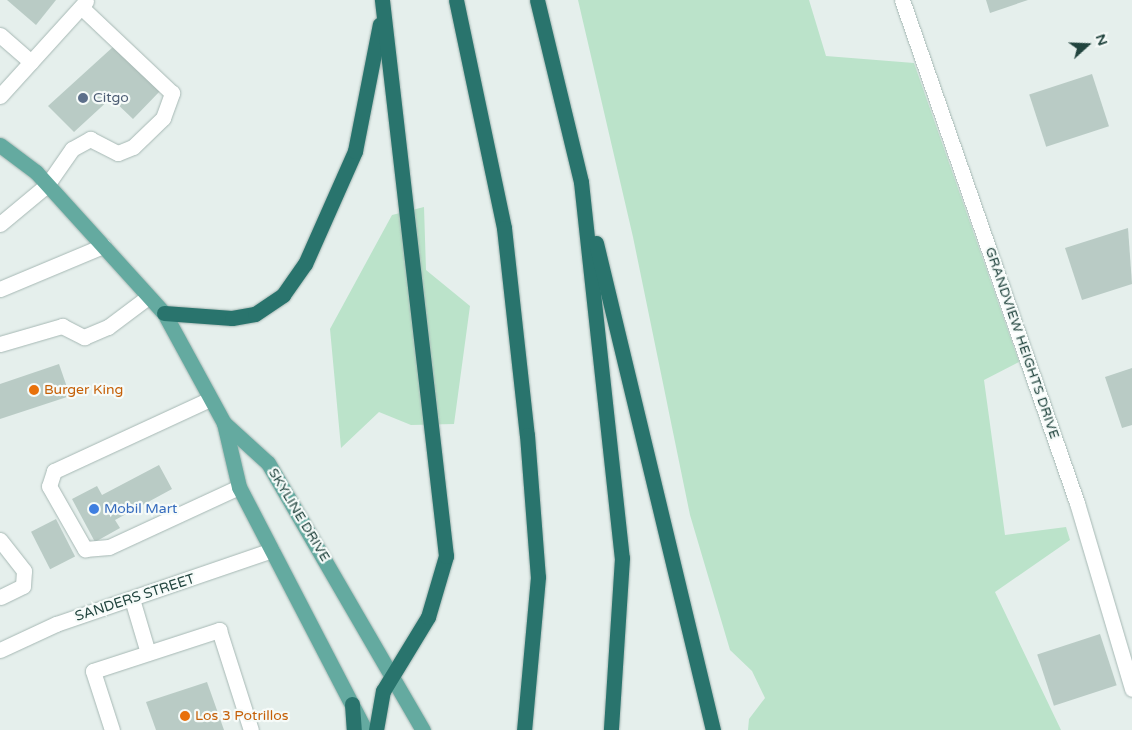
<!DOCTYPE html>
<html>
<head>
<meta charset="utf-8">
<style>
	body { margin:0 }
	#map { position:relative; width:1132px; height:730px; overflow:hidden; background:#e5efec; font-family:"Varela Round",sans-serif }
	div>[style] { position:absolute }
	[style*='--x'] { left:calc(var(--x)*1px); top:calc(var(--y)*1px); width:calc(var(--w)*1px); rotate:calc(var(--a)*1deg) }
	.green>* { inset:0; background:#bbe3ca }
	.building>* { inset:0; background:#b9cbc5; transform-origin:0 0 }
	.roads { filter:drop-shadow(0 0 1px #a6b8b4) drop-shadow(0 0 1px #a6b8b4) }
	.minor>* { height:15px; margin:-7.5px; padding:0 7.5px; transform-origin:7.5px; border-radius:7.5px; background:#fff }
	.major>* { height:15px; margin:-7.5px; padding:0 7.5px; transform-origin:7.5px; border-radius:7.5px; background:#64aaa0 }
	.highway>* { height:15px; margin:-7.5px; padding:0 7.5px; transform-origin:7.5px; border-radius:7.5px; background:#29746d }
	.dots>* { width:14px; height:14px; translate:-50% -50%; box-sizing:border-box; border:2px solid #f6fbf9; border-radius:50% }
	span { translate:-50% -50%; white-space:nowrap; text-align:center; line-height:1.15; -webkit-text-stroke:4.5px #f6fbf9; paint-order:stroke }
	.service-label { font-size:14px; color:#4e5e75 }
	.left { translate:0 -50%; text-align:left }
	.street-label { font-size:14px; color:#21443e }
	.food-label { font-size:14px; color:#c56008 }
	.shop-label { font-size:14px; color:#366cbe }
	.north { position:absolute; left:1062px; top:20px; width:50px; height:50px; -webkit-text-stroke:4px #f6fbf9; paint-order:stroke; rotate:70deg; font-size:14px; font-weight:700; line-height:20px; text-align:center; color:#21443e }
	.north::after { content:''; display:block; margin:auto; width:18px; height:22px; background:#21443e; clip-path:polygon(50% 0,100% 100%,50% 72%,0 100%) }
</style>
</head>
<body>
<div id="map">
	<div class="green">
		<i style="clip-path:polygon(578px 0,809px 0,826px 56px,914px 63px,1019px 362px,984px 380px,1005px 535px,1066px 527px,1070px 540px,995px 592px,1061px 730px,748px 730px,749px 719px,765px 698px,752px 671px,730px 650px,690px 515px,633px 237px)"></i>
		<i style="clip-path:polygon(424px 207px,426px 270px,470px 306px,454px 424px,411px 425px,379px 412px,341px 448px,330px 329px,392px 215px)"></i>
	</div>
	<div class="building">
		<i style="clip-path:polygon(7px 0,56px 0,36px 25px)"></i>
		<i style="clip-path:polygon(986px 0,1028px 0,990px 13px)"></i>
		<i style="clip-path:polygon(114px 46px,161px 90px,133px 119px,111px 98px,74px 132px,48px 106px)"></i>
		<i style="left:1092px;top:74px;width:55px;height:66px;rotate:72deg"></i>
		<i style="clip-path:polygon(1128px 228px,1132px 284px,1082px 300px,1065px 248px)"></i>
		<i style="clip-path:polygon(59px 364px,70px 396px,0 419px,0 384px)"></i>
		<i style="clip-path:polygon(1132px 368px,1132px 425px,1122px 428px,1105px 377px)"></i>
		<i style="clip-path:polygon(159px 465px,172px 489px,115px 520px,120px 528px,95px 542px,72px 499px,97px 486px,102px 495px)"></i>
		<i style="left:56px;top:519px;width:42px;height:28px;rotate:63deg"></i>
		<i style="left:1100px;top:634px;width:54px;height:66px;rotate:72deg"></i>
		<i style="clip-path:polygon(207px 682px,224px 730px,156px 730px,146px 702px)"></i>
	</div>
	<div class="roads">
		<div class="minor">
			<i style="--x:902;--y:0;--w:533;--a:70.82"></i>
			<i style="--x:1077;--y:503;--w:194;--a:73.5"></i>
			<i style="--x:0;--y:35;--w:41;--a:41.1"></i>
			<i style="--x:0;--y:96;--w:128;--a:-47.8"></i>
			<i style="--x:0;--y:224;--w:61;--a:-39.7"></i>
			<i style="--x:47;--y:185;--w:44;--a:-55.2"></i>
			<i style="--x:72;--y:149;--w:21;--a:-29"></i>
			<i style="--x:90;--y:139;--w:31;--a:27"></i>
			<i style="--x:118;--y:153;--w:16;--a:-22"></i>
			<i style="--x:133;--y:147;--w:42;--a:-44"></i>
			<i style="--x:163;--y:118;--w:27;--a:-70"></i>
			<i style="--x:172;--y:93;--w:125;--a:-136.6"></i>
			<i style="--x:0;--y:289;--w:112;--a:-22.7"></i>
			<i style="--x:0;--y:344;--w:65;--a:-16.2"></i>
			<i style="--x:62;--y:326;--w:25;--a:27"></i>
			<i style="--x:84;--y:337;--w:26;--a:-23"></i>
			<i style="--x:108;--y:327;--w:50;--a:-36.9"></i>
			<i style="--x:210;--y:399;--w:172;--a:155.2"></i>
			<i style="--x:54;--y:471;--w:16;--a:108"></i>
			<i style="--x:49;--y:486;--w:73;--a:60.3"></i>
			<i style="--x:85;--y:549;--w:24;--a:-5"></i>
			<i style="--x:109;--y:547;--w:143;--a:-24.8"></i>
			<i style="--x:0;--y:540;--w:39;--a:52"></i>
			<i style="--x:24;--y:571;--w:15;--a:94"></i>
			<i style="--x:23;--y:586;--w:25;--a:154"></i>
			<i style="--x:132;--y:599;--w:56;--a:73.5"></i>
			<i style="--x:0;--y:650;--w:62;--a:-24.9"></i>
			<i style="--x:56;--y:624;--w:228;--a:-18.9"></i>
			<i style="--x:112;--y:730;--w:62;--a:-107.9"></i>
			<i style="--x:93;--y:671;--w:133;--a:-18"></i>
			<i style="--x:219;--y:630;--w:105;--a:72.3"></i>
		</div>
		<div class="major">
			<i style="--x:0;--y:145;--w:45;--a:36.9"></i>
			<i style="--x:36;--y:172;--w:190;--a:47.8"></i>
			<i style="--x:164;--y:313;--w:125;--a:61.4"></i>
			<i style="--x:224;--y:423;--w:66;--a:76.8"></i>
			<i style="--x:239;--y:487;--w:274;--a:62.6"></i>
			<i style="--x:224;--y:423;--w:59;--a:42.3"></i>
			<i style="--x:268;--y:463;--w:309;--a:59.9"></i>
		</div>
		<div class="highway">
			<i style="--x:456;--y:0;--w:233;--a:78.1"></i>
			<i style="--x:504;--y:228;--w:208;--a:83.7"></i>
			<i style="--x:527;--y:435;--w:142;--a:85.6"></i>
			<i style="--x:538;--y:577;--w:154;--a:95.2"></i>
			<i style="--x:537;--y:0;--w:187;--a:76.4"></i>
			<i style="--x:581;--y:182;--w:378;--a:83.8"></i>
			<i style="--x:622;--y:558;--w:172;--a:93.7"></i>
			<i style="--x:596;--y:243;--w:501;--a:76.49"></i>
			<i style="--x:164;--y:313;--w:68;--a:4.2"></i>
			<i style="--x:232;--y:318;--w:23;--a:-10"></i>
			<i style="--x:255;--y:314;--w:34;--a:-34"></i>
			<i style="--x:283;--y:295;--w:38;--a:-55"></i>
			<i style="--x:305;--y:264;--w:124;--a:-66.1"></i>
			<i style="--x:355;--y:151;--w:129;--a:-78.9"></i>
			<i style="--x:352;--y:704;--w:26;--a:86"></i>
			<i style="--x:376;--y:730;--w:40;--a:-80"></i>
			<i style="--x:383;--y:691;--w:87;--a:-58.7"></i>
			<i style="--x:428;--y:617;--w:64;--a:-73.6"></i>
			<i style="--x:446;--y:556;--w:560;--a:-96.57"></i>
		</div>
	</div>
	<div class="dots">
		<i style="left:83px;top:98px;background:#5c6f8a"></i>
		<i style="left:34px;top:390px;background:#e8710a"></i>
		<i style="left:94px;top:509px;background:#3f7fe0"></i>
		<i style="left:185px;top:716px;background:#e8710a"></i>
	</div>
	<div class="service-label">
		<span class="left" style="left:93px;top:98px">Citgo</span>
	</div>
	<div class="street-label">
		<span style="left:1022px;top:343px;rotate:71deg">GRANDVIEW HEIGHTS DRIVE</span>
		<span style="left:299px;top:515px;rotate:59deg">SKYLINE DRIVE</span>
		<span style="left:135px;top:598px;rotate:-18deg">SANDERS STREET</span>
	</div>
	<div class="food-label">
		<span class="left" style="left:44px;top:390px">Burger King</span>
		<span class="left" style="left:195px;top:716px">Los 3 Potrillos</span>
	</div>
	<div class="shop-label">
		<span class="left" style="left:104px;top:509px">Mobil Mart</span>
	</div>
	<div class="north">N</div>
</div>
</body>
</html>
